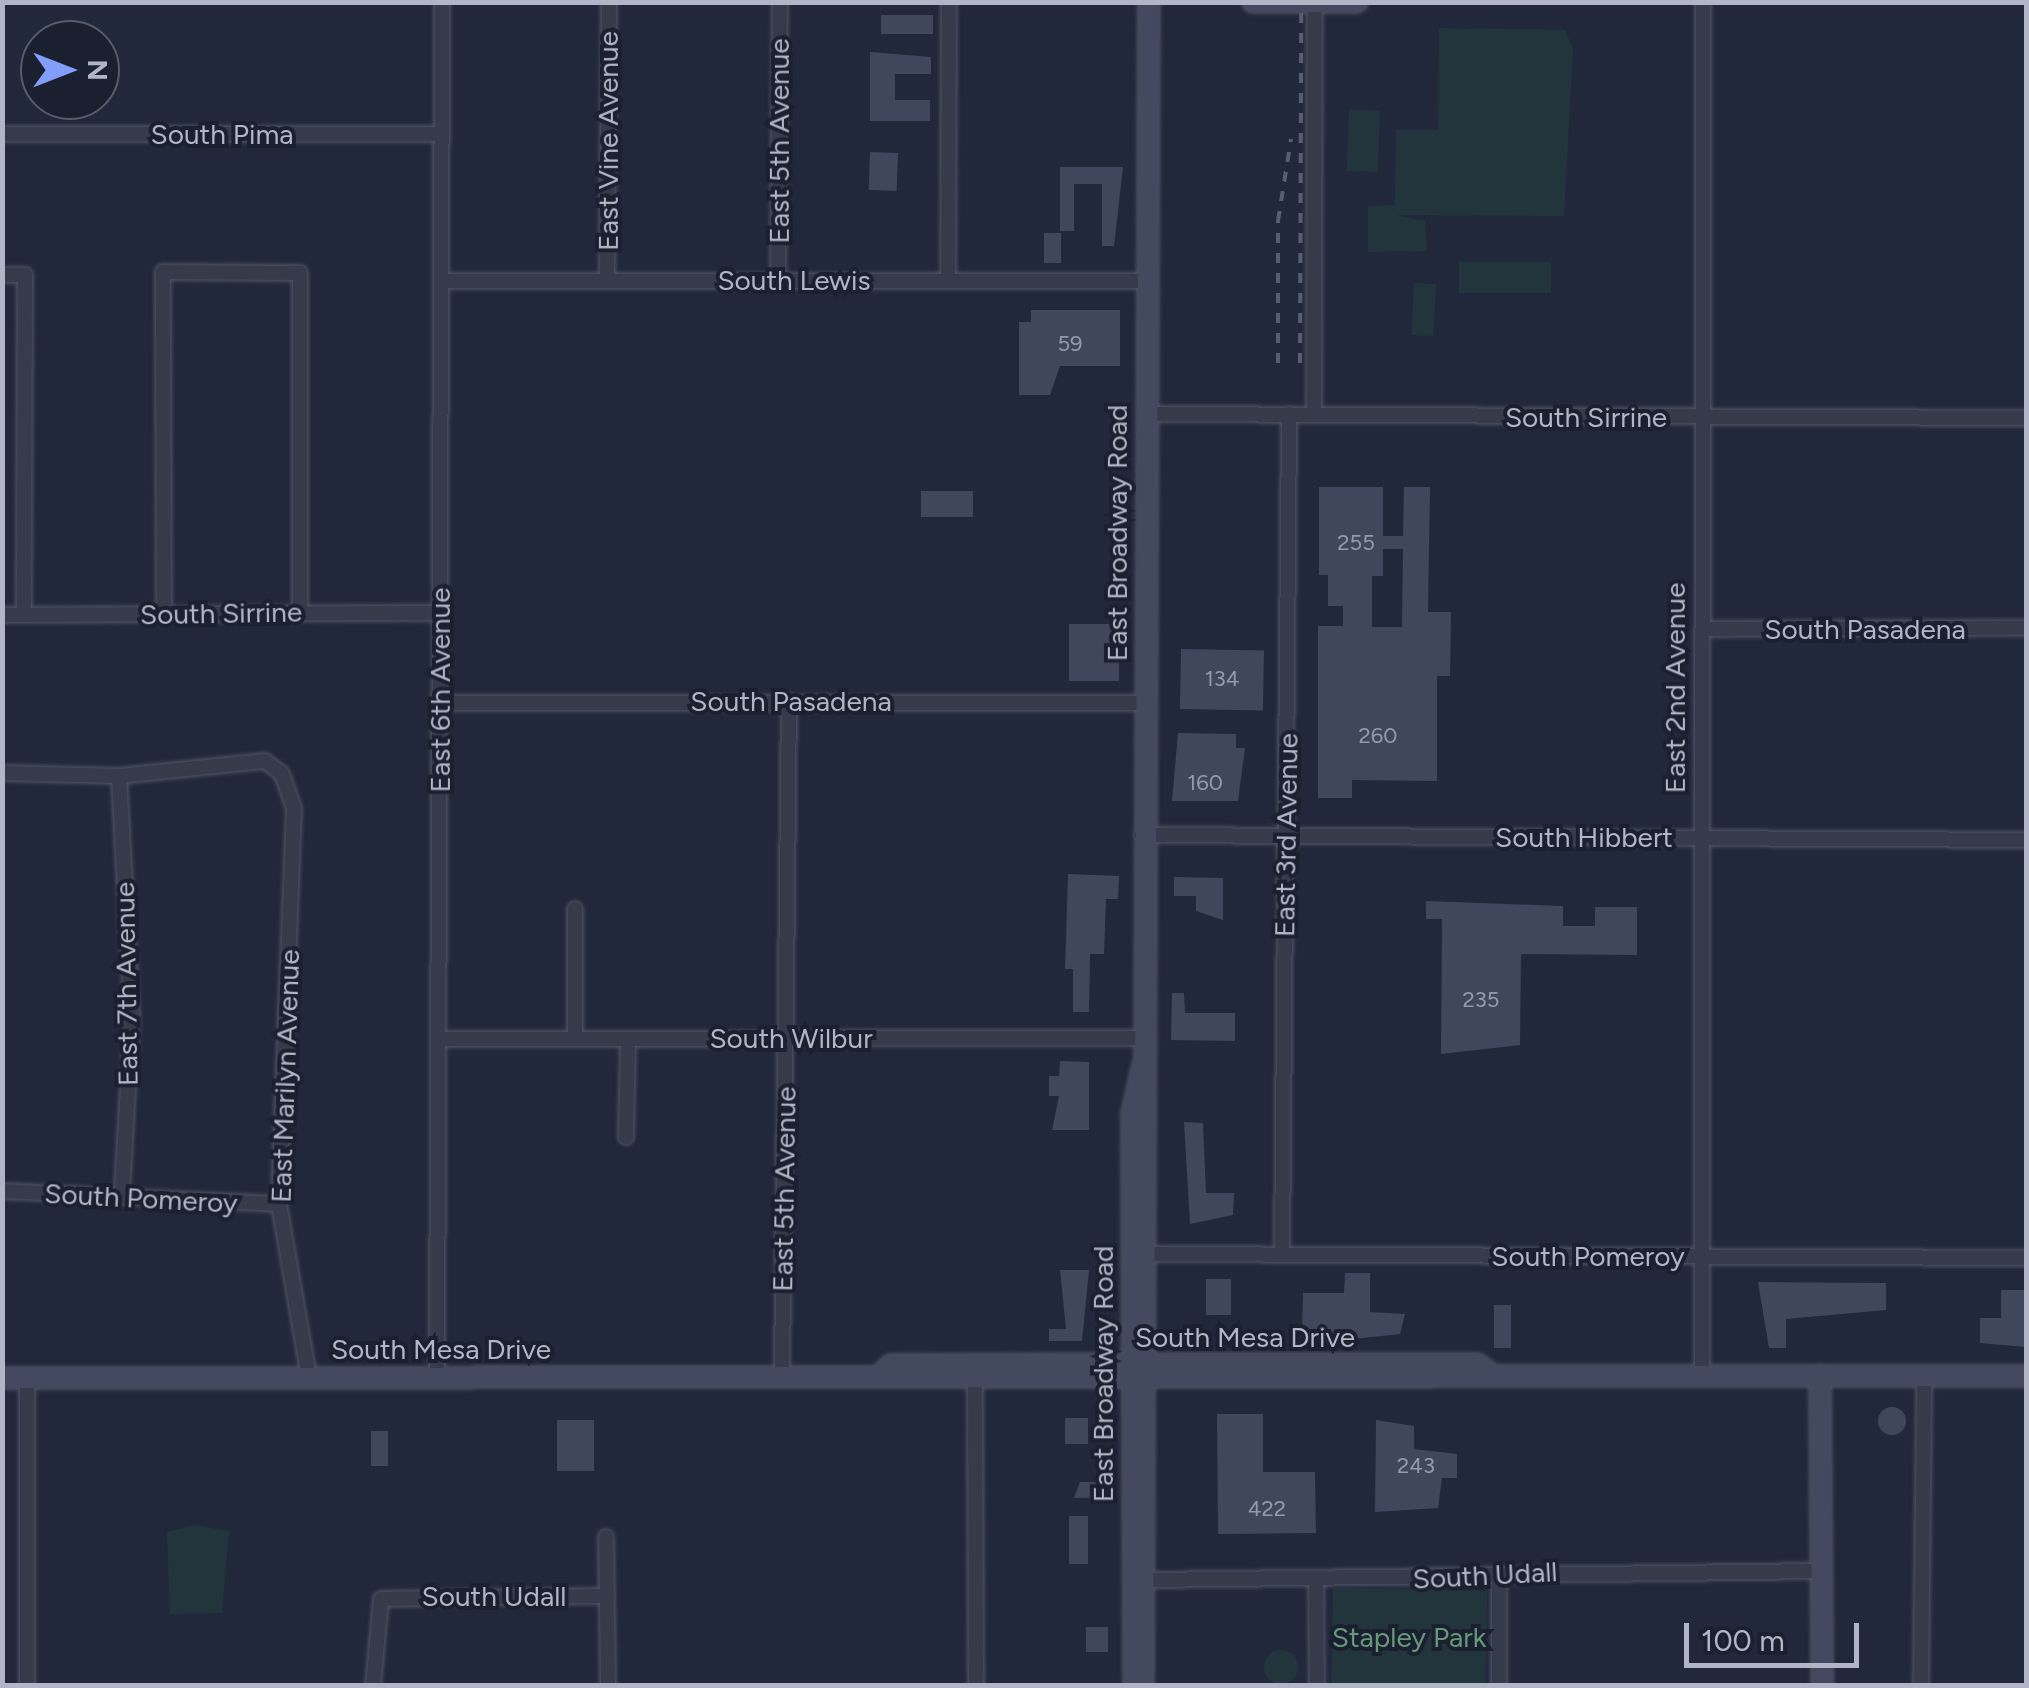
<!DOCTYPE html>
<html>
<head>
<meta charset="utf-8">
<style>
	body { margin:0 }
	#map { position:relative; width:2029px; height:1688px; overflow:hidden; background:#21283b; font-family:Figtree,sans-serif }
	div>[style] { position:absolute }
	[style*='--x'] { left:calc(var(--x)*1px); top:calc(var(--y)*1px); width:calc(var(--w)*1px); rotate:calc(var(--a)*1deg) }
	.green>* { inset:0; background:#23353c; transform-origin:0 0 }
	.round { border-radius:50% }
	.building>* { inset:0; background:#40475d; transform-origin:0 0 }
	.roads { filter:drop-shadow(0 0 2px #505566) drop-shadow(0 0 2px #505566) }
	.street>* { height:14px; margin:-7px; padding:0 7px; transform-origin:7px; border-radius:7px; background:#353b4b }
	.secondary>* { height:20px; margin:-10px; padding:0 10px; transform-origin:10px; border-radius:10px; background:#43495e }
	.rail>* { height:4px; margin-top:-2px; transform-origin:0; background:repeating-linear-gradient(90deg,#575e72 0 10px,transparent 0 20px) }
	span { translate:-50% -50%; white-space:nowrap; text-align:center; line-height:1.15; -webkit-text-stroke:8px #1a2030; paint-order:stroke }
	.number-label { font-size:22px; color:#949aac }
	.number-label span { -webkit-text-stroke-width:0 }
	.street-label { font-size:28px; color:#b0b5c7 }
	.park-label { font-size:28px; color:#67987a }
	.frame { position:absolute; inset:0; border:5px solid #b0b5c7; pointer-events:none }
	.north { position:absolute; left:20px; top:20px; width:100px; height:100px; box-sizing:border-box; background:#1a2030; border:2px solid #565c6c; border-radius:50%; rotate:90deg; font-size:28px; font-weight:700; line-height:40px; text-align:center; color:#b0b5c7 }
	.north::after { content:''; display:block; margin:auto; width:35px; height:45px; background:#829dfa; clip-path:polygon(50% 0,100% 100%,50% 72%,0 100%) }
	.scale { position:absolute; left:1684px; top:1623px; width:175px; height:45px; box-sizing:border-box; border:5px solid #b0b5c7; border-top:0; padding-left:12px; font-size:30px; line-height:35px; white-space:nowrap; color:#b0b5c7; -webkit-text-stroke:8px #1a2030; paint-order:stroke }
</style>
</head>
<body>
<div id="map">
	<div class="green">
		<i style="clip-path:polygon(1439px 28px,1565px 30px,1573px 49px,1564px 216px,1396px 215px,1425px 221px,1427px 251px,1368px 252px,1368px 206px,1395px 205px,1396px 130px,1438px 130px)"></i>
		<i style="left:1349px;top:110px;width:31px;height:61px;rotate:2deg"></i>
		<i style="left:1459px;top:262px;width:92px;height:31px"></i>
		<i style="left:1414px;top:283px;width:22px;height:52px;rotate:3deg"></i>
		<i style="clip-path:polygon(194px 1525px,229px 1531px,222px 1613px,170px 1614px,167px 1532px)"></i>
		<i style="left:1333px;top:1588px;width:154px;height:97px;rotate:1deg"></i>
		<i class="round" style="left:1264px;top:1650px;width:34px;height:34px"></i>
	</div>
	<div class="building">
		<i style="left:881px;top:15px;width:52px;height:19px"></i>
		<i style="clip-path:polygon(870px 52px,931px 57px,931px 74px,895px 74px,895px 100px,930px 100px,930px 121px,870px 121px)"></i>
		<i style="left:870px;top:152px;width:28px;height:38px;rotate:2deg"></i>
		<i style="clip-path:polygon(1060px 167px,1123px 167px,1114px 246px,1102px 246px,1102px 184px,1074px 184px,1074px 231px,1060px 231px)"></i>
		<i style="left:1044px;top:233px;width:17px;height:30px"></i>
		<i style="clip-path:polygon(1031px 310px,1120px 310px,1120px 366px,1060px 366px,1050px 395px,1019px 395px,1019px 322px,1031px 322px)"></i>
		<i style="clip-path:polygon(evenodd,1319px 487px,1383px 487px,1383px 536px,1403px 536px,1404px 487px,1430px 487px,1428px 612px,1451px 612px,1450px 676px,1437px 676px,1437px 781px,1352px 780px,1352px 798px,1318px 798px,1318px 626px,1343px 626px,1343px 606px,1328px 606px,1328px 575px,1319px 575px,1319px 487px,1383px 549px,1403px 549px,1402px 627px,1372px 627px,1372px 576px,1383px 576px,1383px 549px)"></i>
		<i style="left:921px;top:491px;width:52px;height:26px"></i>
		<i style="left:1069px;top:624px;width:50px;height:57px"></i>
		<i style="left:1181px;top:649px;width:83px;height:60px;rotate:1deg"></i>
		<i style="clip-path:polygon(1178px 733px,1236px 734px,1236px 748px,1245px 748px,1238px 801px,1172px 801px)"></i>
		<i style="clip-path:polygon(1068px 874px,1119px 876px,1118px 899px,1106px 899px,1104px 954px,1090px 954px,1089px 1012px,1073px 1012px,1073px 969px,1065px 969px)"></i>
		<i style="clip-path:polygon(1174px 877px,1223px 878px,1223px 920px,1196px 911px,1196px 896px,1174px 896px)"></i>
		<i style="clip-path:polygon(1426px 901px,1563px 906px,1563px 926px,1595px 926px,1595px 907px,1637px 907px,1637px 955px,1521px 954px,1520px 1045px,1441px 1054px,1442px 919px,1426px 919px)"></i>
		<i style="clip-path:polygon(1172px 993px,1184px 993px,1185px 1013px,1235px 1013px,1235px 1041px,1171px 1040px)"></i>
		<i style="clip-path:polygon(1060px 1061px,1089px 1062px,1089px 1130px,1052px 1130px,1059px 1096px,1049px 1096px,1049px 1076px,1059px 1076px)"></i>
		<i style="clip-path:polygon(1184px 1122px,1203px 1123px,1206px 1193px,1234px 1193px,1233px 1215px,1190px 1224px)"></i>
		<i style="clip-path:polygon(1060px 1270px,1089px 1270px,1082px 1341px,1049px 1341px,1049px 1329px,1066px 1329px)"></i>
		<i style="clip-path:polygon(1345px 1273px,1370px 1273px,1370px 1312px,1405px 1314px,1400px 1334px,1353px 1339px,1353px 1348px,1302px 1334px,1303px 1293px,1344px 1293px)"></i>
		<i style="left:1206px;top:1279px;width:25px;height:36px"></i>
		<i style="clip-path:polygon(1758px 1282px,1886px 1283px,1886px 1310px,1786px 1319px,1786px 1348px,1769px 1348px)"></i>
		<i style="clip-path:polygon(2001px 1290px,2026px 1290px,2026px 1347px,1980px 1343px,1980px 1318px,2001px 1318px)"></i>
		<i style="left:1494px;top:1305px;width:17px;height:43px"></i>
		<i class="round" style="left:1878px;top:1407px;width:28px;height:28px"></i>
		<i style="clip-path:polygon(1217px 1414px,1263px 1414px,1263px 1472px,1315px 1472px,1316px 1533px,1218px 1534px)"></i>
		<i style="left:1065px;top:1418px;width:23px;height:26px"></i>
		<i style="left:557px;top:1420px;width:37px;height:51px"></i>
		<i style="clip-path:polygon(1376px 1420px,1414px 1426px,1414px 1449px,1457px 1454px,1457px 1478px,1442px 1478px,1438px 1508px,1375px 1512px)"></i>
		<i style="left:371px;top:1431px;width:17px;height:35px"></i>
		<i style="clip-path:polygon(1080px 1482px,1114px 1482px,1114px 1497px,1074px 1498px)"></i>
		<i style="left:1069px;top:1516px;width:19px;height:48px"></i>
		<i style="left:1086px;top:1627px;width:22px;height:25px"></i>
	</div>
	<div class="roads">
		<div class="street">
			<i style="--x:2;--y:134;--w:440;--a:0"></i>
			<i style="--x:2;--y:275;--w:23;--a:0"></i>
			<i style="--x:25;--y:275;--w:340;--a:90.2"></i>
			<i style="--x:607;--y:280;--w:278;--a:-89.6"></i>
			<i style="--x:778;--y:280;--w:278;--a:-89.6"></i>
			<i style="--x:441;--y:281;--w:706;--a:0"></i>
			<i style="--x:948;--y:281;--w:279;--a:-89.8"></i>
			<i style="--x:1145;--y:414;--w:881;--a:0.26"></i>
			<i style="--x:1314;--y:414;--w:408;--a:-89.9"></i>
			<i style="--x:2;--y:615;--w:438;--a:-0.3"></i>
			<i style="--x:164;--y:615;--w:343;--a:-90.2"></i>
			<i style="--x:163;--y:272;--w:137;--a:0.4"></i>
			<i style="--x:300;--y:273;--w:339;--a:90"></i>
			<i style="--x:1703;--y:629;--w:323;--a:-0.2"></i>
			<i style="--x:440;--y:703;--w:703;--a:0"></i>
			<i style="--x:2;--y:773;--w:117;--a:1.5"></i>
			<i style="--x:119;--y:776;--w:147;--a:-5.9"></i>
			<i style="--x:265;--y:761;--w:21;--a:37"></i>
			<i style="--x:282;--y:774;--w:36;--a:71"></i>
			<i style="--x:294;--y:808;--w:396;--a:92.2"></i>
			<i style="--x:279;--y:1204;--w:176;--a:80.2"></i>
			<i style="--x:119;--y:776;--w:242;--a:86.9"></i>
			<i style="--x:132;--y:1018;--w:174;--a:93.3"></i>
			<i style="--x:1142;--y:835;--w:884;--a:0.32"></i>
			<i style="--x:575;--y:909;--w:130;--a:90"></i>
			<i style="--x:439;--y:1039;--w:704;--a:-0.08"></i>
			<i style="--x:626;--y:1137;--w:98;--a:-88.8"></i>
			<i style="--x:2;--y:1191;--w:277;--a:2.7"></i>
			<i style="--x:1150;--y:1254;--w:876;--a:0.26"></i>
			<i style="--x:1282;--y:1255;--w:841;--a:-89.52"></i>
			<i style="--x:1702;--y:1374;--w:1372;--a:-89.96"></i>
			<i style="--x:782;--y:1376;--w:675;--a:-89.41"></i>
			<i style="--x:437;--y:1377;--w:1375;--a:-89.79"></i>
			<i style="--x:27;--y:1378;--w:308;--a:90"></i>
			<i style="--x:975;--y:1383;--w:303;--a:89.8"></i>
			<i style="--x:606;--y:1537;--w:149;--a:89.2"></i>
			<i style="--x:1316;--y:1579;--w:107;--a:89.5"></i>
			<i style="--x:1149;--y:1580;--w:673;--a:-0.77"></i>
			<i style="--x:1499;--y:1580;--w:106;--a:90"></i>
			<i style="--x:373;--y:1686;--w:87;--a:-84.7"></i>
			<i style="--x:381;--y:1599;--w:226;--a:-0.8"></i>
			<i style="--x:1921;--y:1686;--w:311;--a:-89.4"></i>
		</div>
		<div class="secondary">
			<i style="--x:1253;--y:2;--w:104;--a:0"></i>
			<i style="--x:1820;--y:1375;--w:311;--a:89.6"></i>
			<i style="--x:879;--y:1376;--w:16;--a:-43"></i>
			<i style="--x:891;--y:1365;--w:311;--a:-0.2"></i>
			<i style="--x:1202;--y:1364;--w:275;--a:0"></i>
			<i style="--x:1477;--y:1364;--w:19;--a:35"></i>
			<i style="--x:2;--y:1378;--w:2024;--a:-0.06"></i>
			<i style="--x:1134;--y:1686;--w:572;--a:-90.2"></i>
			<i style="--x:1132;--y:1114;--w:50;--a:-77.3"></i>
			<i style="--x:1143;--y:1686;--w:1684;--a:-89.8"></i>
		</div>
	</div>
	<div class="rail">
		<i style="--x:1278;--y:363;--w:142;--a:-90"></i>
		<i style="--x:1278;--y:221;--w:83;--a:-81"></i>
		<i style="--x:1300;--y:363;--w:361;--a:-89.8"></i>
	</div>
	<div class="number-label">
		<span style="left:1070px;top:344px">59</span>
		<span style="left:1356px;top:543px">255</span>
		<span style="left:1222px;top:679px">134</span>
		<span style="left:1378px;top:736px">260</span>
		<span style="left:1205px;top:783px">160</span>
		<span style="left:1481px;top:1000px">235</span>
		<span style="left:1416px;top:1466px">243</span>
		<span style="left:1267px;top:1509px">422</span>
	</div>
	<div class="street-label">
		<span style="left:222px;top:134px">South Pima</span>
		<span style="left:608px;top:141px;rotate:-90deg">East Vine Avenue</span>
		<span style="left:779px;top:141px;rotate:-90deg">East 5th Avenue</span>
		<span style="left:794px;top:280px">South Lewis</span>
		<span style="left:1586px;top:417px">South Sirrine</span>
		<span style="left:1117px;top:533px;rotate:-90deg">East Broadway Road</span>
		<span style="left:221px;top:613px;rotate:-1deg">South Sirrine</span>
		<span style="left:1865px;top:629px">South Pasadena</span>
		<span style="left:1675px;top:688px;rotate:-90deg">East 2nd Avenue</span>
		<span style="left:440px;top:690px;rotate:-90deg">East 6th Avenue</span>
		<span style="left:791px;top:701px">South Pasadena</span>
		<span style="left:1286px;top:835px;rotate:-89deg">East 3rd Avenue</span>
		<span style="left:1584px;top:837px">South Hibbert</span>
		<span style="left:126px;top:984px;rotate:-91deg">East 7th Avenue</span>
		<span style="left:791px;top:1038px">South Wilbur</span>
		<span style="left:285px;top:1076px;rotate:-88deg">East Marilyn Avenue</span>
		<span style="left:784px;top:1189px;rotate:-89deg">East 5th Avenue</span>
		<span style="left:141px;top:1198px;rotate:3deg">South Pomeroy</span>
		<span style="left:1588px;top:1256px">South Pomeroy</span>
		<span style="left:1245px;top:1337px">South Mesa Drive</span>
		<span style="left:441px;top:1349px">South Mesa Drive</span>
		<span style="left:1103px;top:1374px;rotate:-90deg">East Broadway Road</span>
		<span style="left:1485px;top:1575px;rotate:-3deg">South Udall</span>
		<span style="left:494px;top:1596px">South Udall</span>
	</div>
	<div class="park-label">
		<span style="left:1409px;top:1637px">Stapley Park</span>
	</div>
	<div class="frame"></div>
	<div class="north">N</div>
	<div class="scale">100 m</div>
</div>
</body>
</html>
